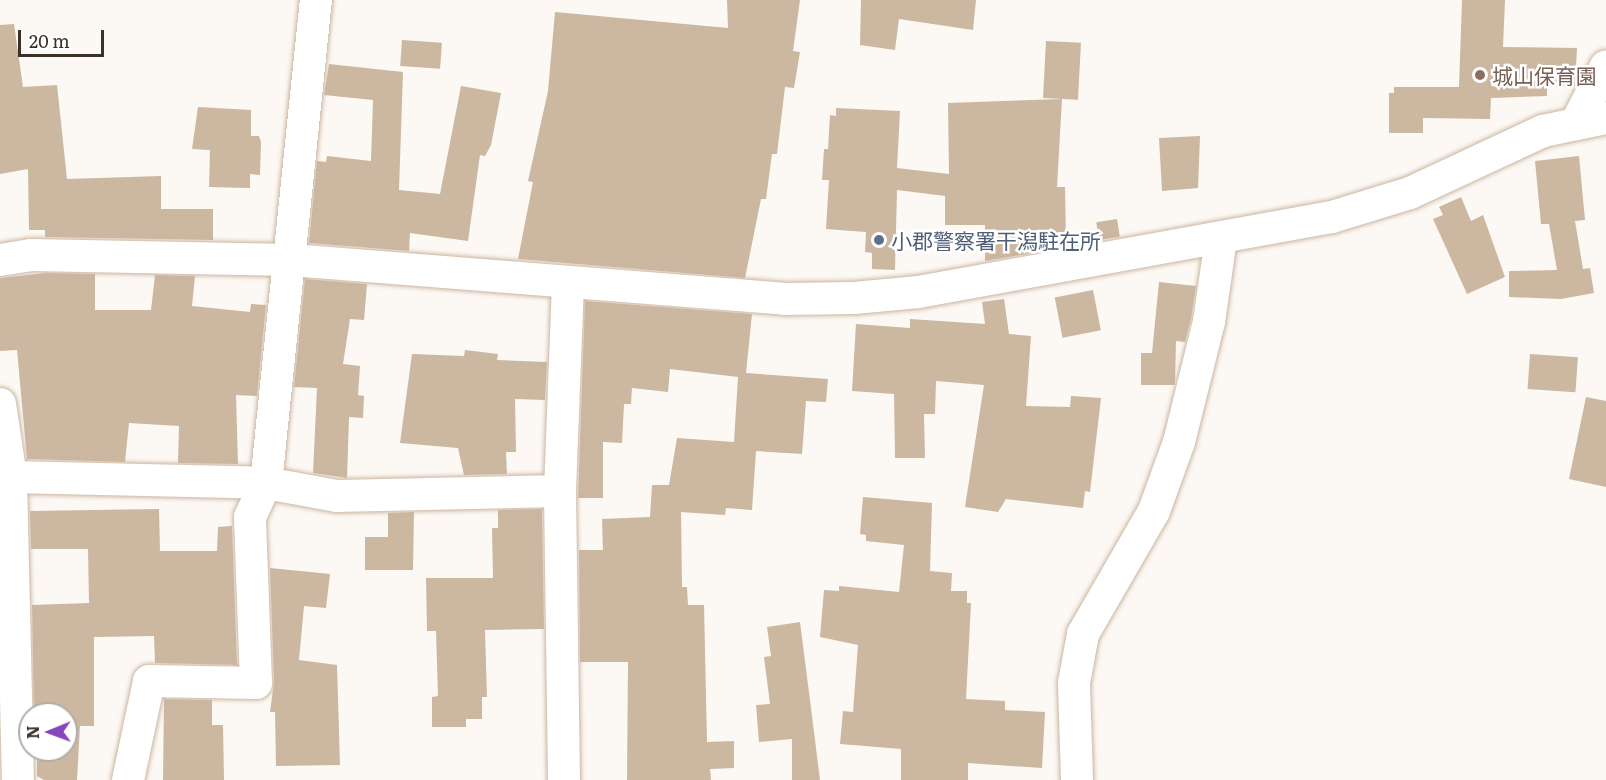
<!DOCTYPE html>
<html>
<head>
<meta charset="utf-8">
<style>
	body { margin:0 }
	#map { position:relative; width:1606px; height:780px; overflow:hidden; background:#fcf8f3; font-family:Literata,"Noto Sans JP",serif }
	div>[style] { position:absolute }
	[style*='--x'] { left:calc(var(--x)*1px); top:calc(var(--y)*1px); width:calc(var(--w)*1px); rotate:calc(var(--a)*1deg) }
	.building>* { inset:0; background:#ccb7a1; transform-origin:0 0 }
	.roads { filter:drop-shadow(0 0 2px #cab5a0) drop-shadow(0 0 2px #cab5a0) }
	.street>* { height:32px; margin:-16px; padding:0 16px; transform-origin:16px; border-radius:16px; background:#fff }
	.dots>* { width:16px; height:16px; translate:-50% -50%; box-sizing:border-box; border:3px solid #fff; border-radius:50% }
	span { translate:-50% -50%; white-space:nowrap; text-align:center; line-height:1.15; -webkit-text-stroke:5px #fff; paint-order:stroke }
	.education-label { font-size:21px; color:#785e54 }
	.left { translate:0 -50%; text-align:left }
	.service-label { font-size:21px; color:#4e5e75 }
	.north { position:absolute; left:18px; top:702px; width:60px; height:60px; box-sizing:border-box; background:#fff; border:2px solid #b0ada9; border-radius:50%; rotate:269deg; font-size:16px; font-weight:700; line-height:24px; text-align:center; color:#3a3229 }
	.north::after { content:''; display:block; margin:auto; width:21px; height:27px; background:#8746bb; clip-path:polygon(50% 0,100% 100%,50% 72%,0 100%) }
	.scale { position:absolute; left:18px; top:30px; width:86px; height:27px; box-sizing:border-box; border:3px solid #3a3229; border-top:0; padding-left:8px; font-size:18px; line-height:21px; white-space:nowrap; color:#3a3229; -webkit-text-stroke:4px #fff; paint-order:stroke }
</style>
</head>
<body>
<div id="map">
	<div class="building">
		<i style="clip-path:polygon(727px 0,800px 0,793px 51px,800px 52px,794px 88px,785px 87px,777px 154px,772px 154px,766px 199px,761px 199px,745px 278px,518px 259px,533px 182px,528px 181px,548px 91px,555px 12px,728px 28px)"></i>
		<i style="clip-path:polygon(861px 0,976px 0,973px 30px,899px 19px,895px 50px,860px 45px)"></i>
		<i style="clip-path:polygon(1462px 0,1505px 0,1503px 47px,1577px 48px,1575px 86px,1547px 85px,1547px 96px,1491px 98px,1490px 119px,1423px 118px,1423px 133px,1389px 133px,1389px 93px,1394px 93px,1394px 87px,1459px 87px)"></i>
		<i style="clip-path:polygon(14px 24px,23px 87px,57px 85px,67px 179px,161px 176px,161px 209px,213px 209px,213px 240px,45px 237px,45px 230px,29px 230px,28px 169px,0 174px,0 25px)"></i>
		<i style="left:402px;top:40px;width:40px;height:26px;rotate:4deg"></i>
		<i style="left:1046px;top:41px;width:35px;height:57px;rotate:3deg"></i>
		<i style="clip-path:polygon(329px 64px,403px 72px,399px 190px,440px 194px,461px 86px,501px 93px,491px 145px,485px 156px,480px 155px,468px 241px,410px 233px,409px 251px,309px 243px,317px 161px,326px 162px,327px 156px,371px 161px,373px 100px,324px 95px)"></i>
		<i style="clip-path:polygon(1062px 99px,1057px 187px,1065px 187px,1066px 241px,1050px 242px,1050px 250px,985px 261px,985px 225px,945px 225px,945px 196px,897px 190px,895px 270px,872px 269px,872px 253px,865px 252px,866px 232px,826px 229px,829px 180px,822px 180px,824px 149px,828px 149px,830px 115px,836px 116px,836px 108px,900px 111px,897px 168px,949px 174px,948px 103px)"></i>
		<i style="clip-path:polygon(198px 107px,251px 110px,251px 136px,259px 136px,261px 142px,260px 175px,250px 174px,250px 188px,209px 187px,210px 150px,192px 149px)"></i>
		<i style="clip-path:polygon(1200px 136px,1198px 188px,1162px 191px,1159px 138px)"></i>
		<i style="clip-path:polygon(1579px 156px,1585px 220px,1575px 221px,1583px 269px,1590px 268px,1594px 293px,1561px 299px,1509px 297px,1509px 271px,1557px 270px,1549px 224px,1541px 224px,1535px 161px)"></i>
		<i style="clip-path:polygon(1461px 197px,1471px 221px,1483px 215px,1505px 277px,1467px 294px,1433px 219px,1443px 215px,1439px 207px)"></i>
		<i style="left:1117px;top:219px;width:18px;height:21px;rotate:81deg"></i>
		<i style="clip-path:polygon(46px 273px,95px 274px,95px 310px,151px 310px,155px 275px,195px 276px,192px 306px,250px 312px,251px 304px,266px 305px,257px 396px,236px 395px,238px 464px,178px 463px,179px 426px,129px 423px,125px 462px,27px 459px,17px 350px,0 351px,0 278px)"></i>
		<i style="clip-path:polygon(305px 279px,367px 284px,364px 320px,350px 319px,343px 364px,360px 366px,358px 395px,364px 396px,363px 418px,349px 417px,347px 478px,313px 473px,317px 388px,294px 387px)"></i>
		<i style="clip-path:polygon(1159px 282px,1196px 286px,1191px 319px,1185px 342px,1176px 341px,1175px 385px,1141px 385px,1141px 353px,1152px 353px)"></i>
		<i style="left:1093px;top:290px;width:41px;height:39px;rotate:79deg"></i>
		<i style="clip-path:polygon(1004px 299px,1009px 334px,1031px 336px,1026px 406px,1070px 407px,1071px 396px,1101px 398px,1090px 492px,1085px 491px,1083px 508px,1006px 499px,998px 512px,965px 507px,984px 385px,936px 381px,935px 414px,924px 414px,925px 458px,895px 458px,894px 394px,852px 391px,856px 324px,910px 328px,910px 319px,985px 324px,982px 302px)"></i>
		<i style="clip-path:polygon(585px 301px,752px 314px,746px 373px,828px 379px,826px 402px,806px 401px,802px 454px,756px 451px,752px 510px,726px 508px,725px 515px,681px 512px,682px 587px,687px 587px,688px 605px,704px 605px,707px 742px,734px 741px,734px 768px,710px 769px,711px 780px,627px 780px,628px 662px,580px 662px,579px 550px,603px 550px,602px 519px,650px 517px,652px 485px,669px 485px,677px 438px,734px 442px,738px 377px,670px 369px,668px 392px,632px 388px,631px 404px,624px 404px,622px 443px,603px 442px,603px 498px,578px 498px)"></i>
		<i style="clip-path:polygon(465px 350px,498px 354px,497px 360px,547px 362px,545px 400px,515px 399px,516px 452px,506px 452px,507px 474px,464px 475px,458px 448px,400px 443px,412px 354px,464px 356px)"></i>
		<i style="left:1530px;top:354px;width:48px;height:35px;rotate:4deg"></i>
		<i style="clip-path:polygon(1586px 397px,1606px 401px,1606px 487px,1569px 479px)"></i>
		<i style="clip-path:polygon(863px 497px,932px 503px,930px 571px,952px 573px,951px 591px,967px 591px,967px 603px,971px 603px,966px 699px,1005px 701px,1005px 710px,1045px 712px,1042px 768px,968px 763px,968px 780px,901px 780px,901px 749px,840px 744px,843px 711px,853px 712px,858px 645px,820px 637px,824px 590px,839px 591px,839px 586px,899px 592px,904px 545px,866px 541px,866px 535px,860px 534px)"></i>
		<i style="clip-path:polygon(159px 509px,160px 551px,217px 551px,218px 527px,232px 526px,237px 665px,155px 663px,154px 636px,94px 637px,94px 726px,80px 726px,77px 780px,44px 780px,37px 776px,37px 750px,66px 750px,66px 714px,34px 714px,32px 605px,89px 603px,88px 549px,31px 549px,30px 511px)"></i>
		<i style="clip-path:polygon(542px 509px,544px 629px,485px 630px,487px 697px,482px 697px,482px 719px,466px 719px,466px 727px,432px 727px,432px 697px,438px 696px,436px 631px,427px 631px,426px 578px,493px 578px,492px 528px,498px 528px,498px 510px)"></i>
		<i style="clip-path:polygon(414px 512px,413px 570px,365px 570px,365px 537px,388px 537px,388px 513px)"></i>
		<i style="clip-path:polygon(270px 568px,330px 574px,326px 608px,304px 606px,299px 660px,337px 665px,340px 765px,276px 766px,275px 712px,270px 712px,274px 682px)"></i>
		<i style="clip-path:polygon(800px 622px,812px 716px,820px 780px,792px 780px,792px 739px,759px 742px,756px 705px,770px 704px,764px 657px,771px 656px,767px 627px)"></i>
		<i style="clip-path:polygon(164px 699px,212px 700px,212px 725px,223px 725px,224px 780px,163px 780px)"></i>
	</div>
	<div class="roads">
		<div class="street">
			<i style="--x:1576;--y:123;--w:64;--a:-62.2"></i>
			<i style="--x:0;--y:260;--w:31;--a:-9"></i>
			<i style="--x:31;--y:255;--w:260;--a:1.1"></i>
			<i style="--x:291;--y:260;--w:496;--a:4.5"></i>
			<i style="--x:785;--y:299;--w:69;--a:-0.8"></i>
			<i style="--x:854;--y:298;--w:65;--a:-5.3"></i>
			<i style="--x:919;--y:292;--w:420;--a:-10.3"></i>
			<i style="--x:1332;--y:217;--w:82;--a:-17.1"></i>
			<i style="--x:1410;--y:193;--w:147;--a:-25"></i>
			<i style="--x:1543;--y:131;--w:64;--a:-11.7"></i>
			<i style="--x:0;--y:404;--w:74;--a:81.4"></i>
			<i style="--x:11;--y:477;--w:303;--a:88.7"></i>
			<i style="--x:11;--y:477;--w:255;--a:1.3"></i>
			<i style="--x:266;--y:483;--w:72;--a:10.4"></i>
			<i style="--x:337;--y:496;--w:223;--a:-1.3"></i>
			<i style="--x:128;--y:780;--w:101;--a:-78"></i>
			<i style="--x:149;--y:681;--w:107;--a:1.1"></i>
			<i style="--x:256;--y:683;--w:166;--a:-92.1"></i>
			<i style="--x:250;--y:517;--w:38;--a:-65"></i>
			<i style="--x:266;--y:483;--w:486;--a:-84.1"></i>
			<i style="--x:564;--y:780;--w:289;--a:-90.8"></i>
			<i style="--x:560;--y:491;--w:209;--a:-87.8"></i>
			<i style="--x:1077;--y:780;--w:97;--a:-91.8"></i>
			<i style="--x:1074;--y:683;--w:50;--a:-79.6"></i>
			<i style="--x:1083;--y:634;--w:142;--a:-60"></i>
			<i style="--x:1154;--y:511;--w:73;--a:-70.1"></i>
			<i style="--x:1179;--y:442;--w:124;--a:-76"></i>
			<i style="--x:1209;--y:322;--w:84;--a:-81.8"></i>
		</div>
	</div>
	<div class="dots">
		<i style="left:1480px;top:75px;background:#8d6e63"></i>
		<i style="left:879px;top:240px;background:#5c6f8a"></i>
	</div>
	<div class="education-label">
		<span class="left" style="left:1492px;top:75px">城山保育園</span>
	</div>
	<div class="service-label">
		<span class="left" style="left:891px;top:240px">小郡警察署干潟駐在所</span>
	</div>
	<div class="north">N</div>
	<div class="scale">20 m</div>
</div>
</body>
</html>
